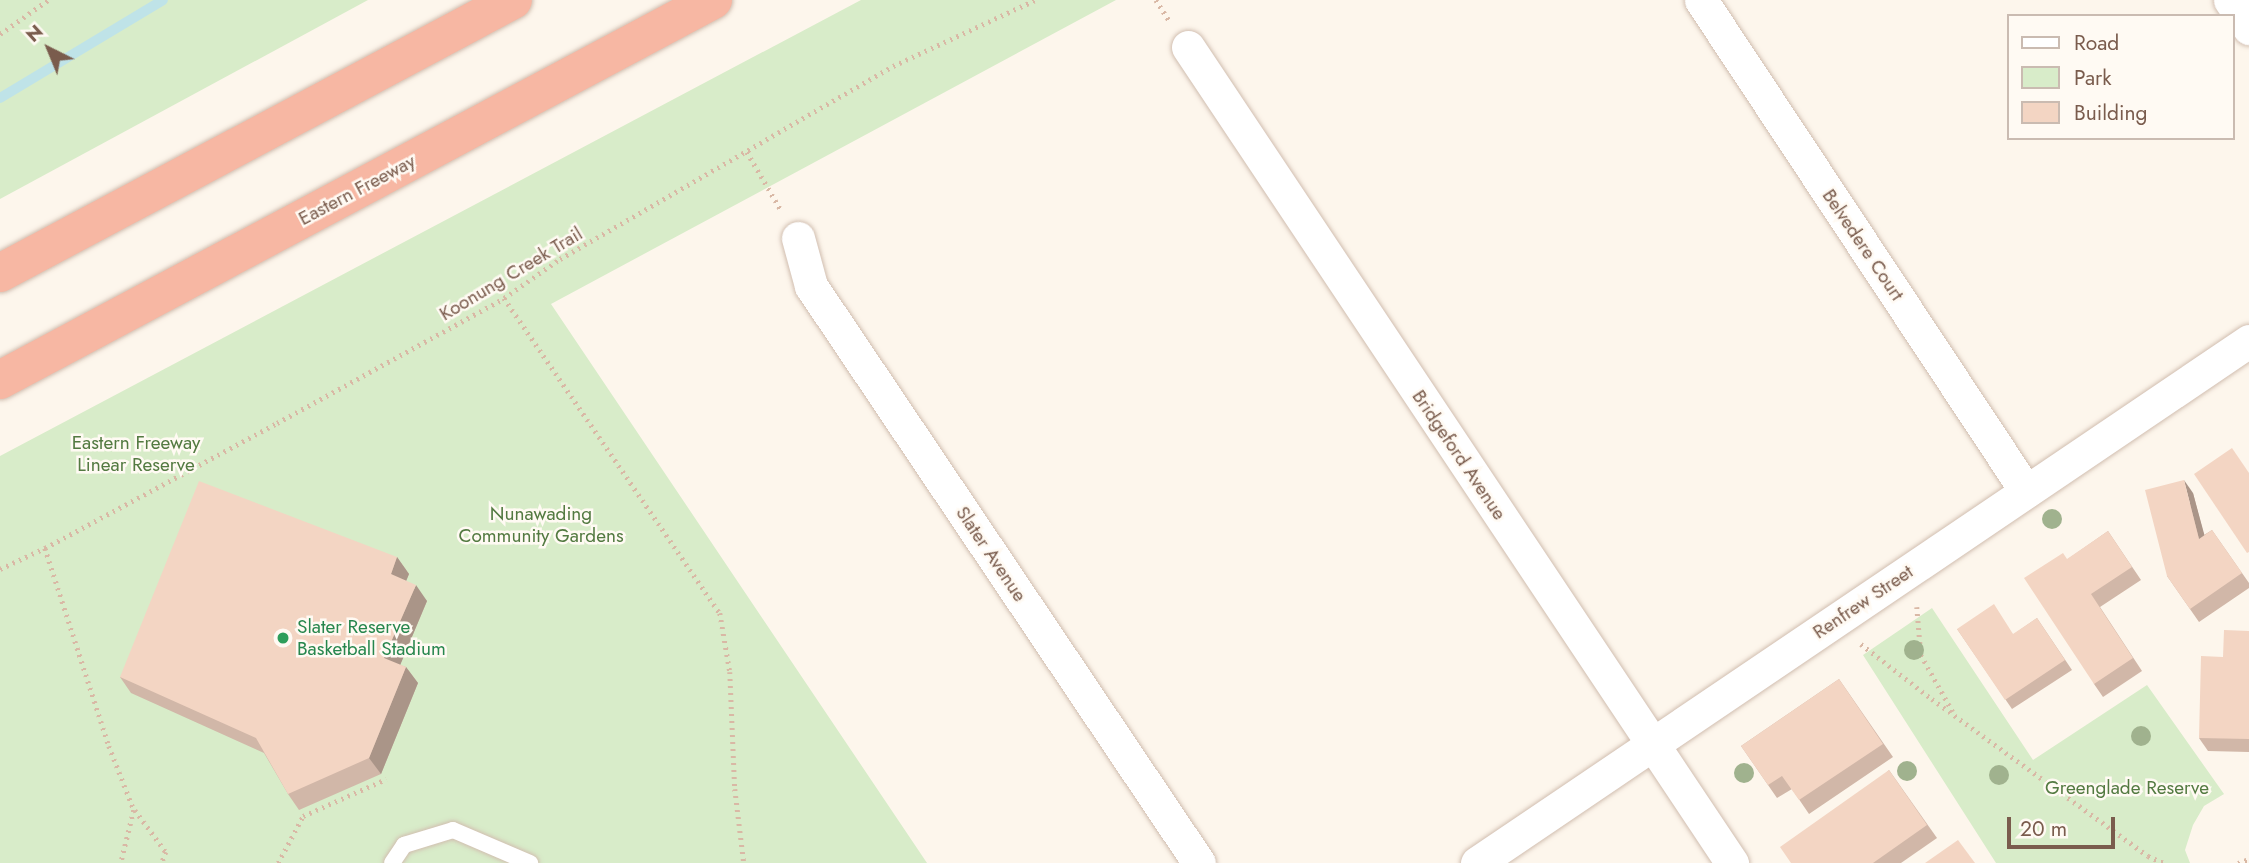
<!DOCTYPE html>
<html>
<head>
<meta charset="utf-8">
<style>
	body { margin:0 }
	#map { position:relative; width:2249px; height:863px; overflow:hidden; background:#fdf6ec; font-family:Jost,sans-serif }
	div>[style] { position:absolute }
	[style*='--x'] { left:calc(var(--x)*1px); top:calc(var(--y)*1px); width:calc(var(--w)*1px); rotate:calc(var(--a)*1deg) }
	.green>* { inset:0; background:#d8ecc9 }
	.stream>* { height:10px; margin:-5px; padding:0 5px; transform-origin:5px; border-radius:5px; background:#bfe3e8 }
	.path>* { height:4.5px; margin-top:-2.25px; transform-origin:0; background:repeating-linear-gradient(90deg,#d9b8a5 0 2px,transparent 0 7px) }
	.roads { filter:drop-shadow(0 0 2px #d1beb0) drop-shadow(0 0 2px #d1beb0) }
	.service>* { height:16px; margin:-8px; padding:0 8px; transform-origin:8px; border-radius:8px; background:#fff }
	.minor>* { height:33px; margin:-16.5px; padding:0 16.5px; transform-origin:16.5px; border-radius:16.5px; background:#fff }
	.motorway>* { height:38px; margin:-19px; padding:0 19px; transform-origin:19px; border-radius:19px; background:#f7b7a3 }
	.trees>* { width:20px; height:20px; margin:-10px; border-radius:50%; background:#a0b28e }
	.wall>* { inset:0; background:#d1b7a8 }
	.shaded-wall>* { inset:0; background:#aa9588 }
	.building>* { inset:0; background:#f3d5c3 }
	.dots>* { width:19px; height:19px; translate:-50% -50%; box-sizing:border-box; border:4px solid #fffaf3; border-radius:50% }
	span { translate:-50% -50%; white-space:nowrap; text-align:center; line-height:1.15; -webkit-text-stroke:5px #fffaf3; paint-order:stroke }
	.street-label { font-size:19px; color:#7a5c4d }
	.park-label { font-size:19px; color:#537a41 }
	.leisure-label { font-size:19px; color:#27864d }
	.left { translate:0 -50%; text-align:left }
	.legend { position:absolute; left:2007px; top:14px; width:228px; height:126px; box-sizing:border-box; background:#fffaf3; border:2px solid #cabbb1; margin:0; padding:9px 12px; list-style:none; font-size:21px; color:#7a5c4d }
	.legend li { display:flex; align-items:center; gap:14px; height:35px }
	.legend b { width:35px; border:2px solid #cabbb1 }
	.north { position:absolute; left:14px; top:14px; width:70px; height:70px; -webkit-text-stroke:5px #fffaf3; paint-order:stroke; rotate:317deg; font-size:19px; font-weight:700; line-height:28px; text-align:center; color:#7a5c4d }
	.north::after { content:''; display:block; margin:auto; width:24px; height:32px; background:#7a5c4d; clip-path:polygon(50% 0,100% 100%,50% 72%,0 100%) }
	.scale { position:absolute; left:2007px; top:817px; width:108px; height:32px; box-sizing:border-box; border:4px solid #7a5c4d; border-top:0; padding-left:9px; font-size:21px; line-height:24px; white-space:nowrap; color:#7a5c4d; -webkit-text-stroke:5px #fffaf3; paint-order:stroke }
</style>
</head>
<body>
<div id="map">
	<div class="green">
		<i style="clip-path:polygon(0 0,368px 0,0 199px)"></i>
		<i style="clip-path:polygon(861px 0,1116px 0,551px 304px,927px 863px,0 863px,0 456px)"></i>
		<i style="clip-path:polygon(1932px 608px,2033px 760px,2147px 685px,2224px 794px,2204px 806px,2193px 825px,2185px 850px,2190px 863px,1996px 863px,1863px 655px)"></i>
	</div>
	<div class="stream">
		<i style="--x:0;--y:98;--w:190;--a:-31"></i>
	</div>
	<div class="path">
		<i style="--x:1156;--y:0;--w:24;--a:57"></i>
		<i style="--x:0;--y:34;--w:59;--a:-35.3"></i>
		<i style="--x:747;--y:152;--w:67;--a:59.6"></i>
		<i style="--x:504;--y:298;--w:382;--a:55.6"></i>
		<i style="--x:720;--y:613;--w:60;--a:80.4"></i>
		<i style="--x:730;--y:672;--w:117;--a:87.6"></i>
		<i style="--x:735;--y:789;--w:75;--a:83.1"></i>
		<i style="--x:45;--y:548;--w:208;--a:72.1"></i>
		<i style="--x:109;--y:746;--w:69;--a:68.7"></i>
		<i style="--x:134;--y:810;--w:55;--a:103.8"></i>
		<i style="--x:0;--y:569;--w:50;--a:-25"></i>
		<i style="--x:45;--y:548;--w:264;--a:-28.3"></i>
		<i style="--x:277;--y:423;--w:259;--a:-28.8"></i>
		<i style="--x:504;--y:298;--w:68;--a:-34.9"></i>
		<i style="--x:560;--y:259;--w:385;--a:-30.1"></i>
		<i style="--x:893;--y:66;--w:157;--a:-24.9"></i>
		<i style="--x:1917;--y:607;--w:48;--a:85.2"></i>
		<i style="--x:1921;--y:655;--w:65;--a:60.7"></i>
		<i style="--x:1861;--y:644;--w:90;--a:37.8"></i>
		<i style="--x:1932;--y:699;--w:267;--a:36"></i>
		<i style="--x:2148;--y:856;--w:17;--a:24"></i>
		<i style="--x:135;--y:810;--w:52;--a:53.6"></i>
		<i style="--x:166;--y:852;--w:12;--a:110"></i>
		<i style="--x:278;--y:863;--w:53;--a:-62"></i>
		<i style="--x:303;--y:816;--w:91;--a:-24"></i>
		<i style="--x:2238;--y:863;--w:12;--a:-20"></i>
	</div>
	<div class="roads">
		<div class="service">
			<i style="--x:392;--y:863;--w:22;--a:-56"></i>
			<i style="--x:404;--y:845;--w:51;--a:-17"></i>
			<i style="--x:453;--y:830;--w:84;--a:23.2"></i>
		</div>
		<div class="minor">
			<i style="--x:1701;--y:0;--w:589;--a:56.5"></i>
			<i style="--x:2230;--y:0;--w:34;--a:56"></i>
			<i style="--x:1188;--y:47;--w:981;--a:56.31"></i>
			<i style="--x:798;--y:238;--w:50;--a:74.8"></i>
			<i style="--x:811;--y:286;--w:695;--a:56.08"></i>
			<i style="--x:1477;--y:863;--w:932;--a:-34.07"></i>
		</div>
		<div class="motorway">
			<i style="--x:0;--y:273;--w:581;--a:-28.02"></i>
			<i style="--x:0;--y:380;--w:808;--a:-28.06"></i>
		</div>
	</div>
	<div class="trees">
		<i style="left:2052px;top:519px"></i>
		<i style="left:1914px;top:650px"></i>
		<i style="left:2141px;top:736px"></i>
		<i style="left:1907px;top:771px"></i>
		<i style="left:1744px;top:773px"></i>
		<i style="left:1999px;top:775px"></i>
	</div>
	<div class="wall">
		<i style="clip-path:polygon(2193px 493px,2204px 535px,2212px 530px,2249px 583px,2249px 588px,2199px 622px,2167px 576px)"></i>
		<i style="clip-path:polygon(2108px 531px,2141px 580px,2100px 607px,2142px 671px,2103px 697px,2094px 684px,2068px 559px)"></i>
		<i style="clip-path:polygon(397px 557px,409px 574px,406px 581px,427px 601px,400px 665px,406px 667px,418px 683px,381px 774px,299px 810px,288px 794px,264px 753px,131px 693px,120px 677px)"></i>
		<i style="clip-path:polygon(2037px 618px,2072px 670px,2012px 709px,1957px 629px,2014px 634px)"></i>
		<i style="clip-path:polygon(2249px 631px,2249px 752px,2208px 751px,2199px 738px,2223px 657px)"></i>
		<i style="clip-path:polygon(1839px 679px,1893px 757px,1809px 814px,1792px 789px,1777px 798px,1741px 746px)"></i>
		<i style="clip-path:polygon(1889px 770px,1937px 838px,1901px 863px,1791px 863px)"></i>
	</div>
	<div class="shaded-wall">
		<i style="clip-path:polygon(2184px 480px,2193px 493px,2209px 552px,2199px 539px)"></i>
		<i style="clip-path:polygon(397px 557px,409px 574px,402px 591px,391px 574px)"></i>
		<i style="clip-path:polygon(416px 585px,427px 601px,396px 675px,384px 658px)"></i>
		<i style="clip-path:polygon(406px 667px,418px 683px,381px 774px,369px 758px)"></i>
	</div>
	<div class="building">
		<i style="clip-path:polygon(2232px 448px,2249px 473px,2249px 552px,2247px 553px,2194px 474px)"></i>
		<i style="clip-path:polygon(2184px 480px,2199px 539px,2212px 530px,2242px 573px,2190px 609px,2167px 576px,2145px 490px)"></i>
		<i style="clip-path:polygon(199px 481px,397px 557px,391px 574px,416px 585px,384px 658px,406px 667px,369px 758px,288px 794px,256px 738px,120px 677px)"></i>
		<i style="clip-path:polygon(2108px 531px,2132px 567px,2091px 594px,2133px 658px,2094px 684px,2024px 578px,2063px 553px,2067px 559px)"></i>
		<i style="clip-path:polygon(1994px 604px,2013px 634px,2037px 618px,2065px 660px,2005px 700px,1957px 629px)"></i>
		<i style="clip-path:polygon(2224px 630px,2249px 631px,2249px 739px,2199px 738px,2201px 656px,2223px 657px)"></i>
		<i style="clip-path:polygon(1839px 679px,1883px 744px,1799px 800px,1782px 776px,1768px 785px,1741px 746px)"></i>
		<i style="clip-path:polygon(1889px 770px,1927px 825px,1873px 863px,1791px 863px,1780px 847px)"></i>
		<i style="clip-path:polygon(1958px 840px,1975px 863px,1925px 863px)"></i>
	</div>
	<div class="dots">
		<i style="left:283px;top:638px;background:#2e9e5b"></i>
	</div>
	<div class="street-label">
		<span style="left:357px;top:190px;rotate:-28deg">Eastern Freeway</span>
		<span style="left:1863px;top:245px;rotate:56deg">Belvedere Court</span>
		<span style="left:511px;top:274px;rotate:-31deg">Koonung Creek Trail</span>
		<span style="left:1459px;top:455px;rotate:56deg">Bridgeford Avenue</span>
		<span style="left:991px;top:554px;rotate:56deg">Slater Avenue</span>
		<span style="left:1863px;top:602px;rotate:-34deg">Renfrew Street</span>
	</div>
	<div class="park-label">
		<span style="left:136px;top:454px">Eastern Freeway<br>Linear Reserve</span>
		<span style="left:541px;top:525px">Nunawading<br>Community Gardens</span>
		<span style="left:2127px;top:788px">Greenglade Reserve</span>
	</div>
	<div class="leisure-label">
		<span class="left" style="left:297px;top:638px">Slater Reserve<br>Basketball Stadium</span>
	</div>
	<ul class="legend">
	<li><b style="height:9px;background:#fff"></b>Road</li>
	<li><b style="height:19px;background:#d8ecc9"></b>Park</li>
	<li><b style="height:19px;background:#f3d5c3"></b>Building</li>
	</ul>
	<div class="north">N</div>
	<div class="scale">20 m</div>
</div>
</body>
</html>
